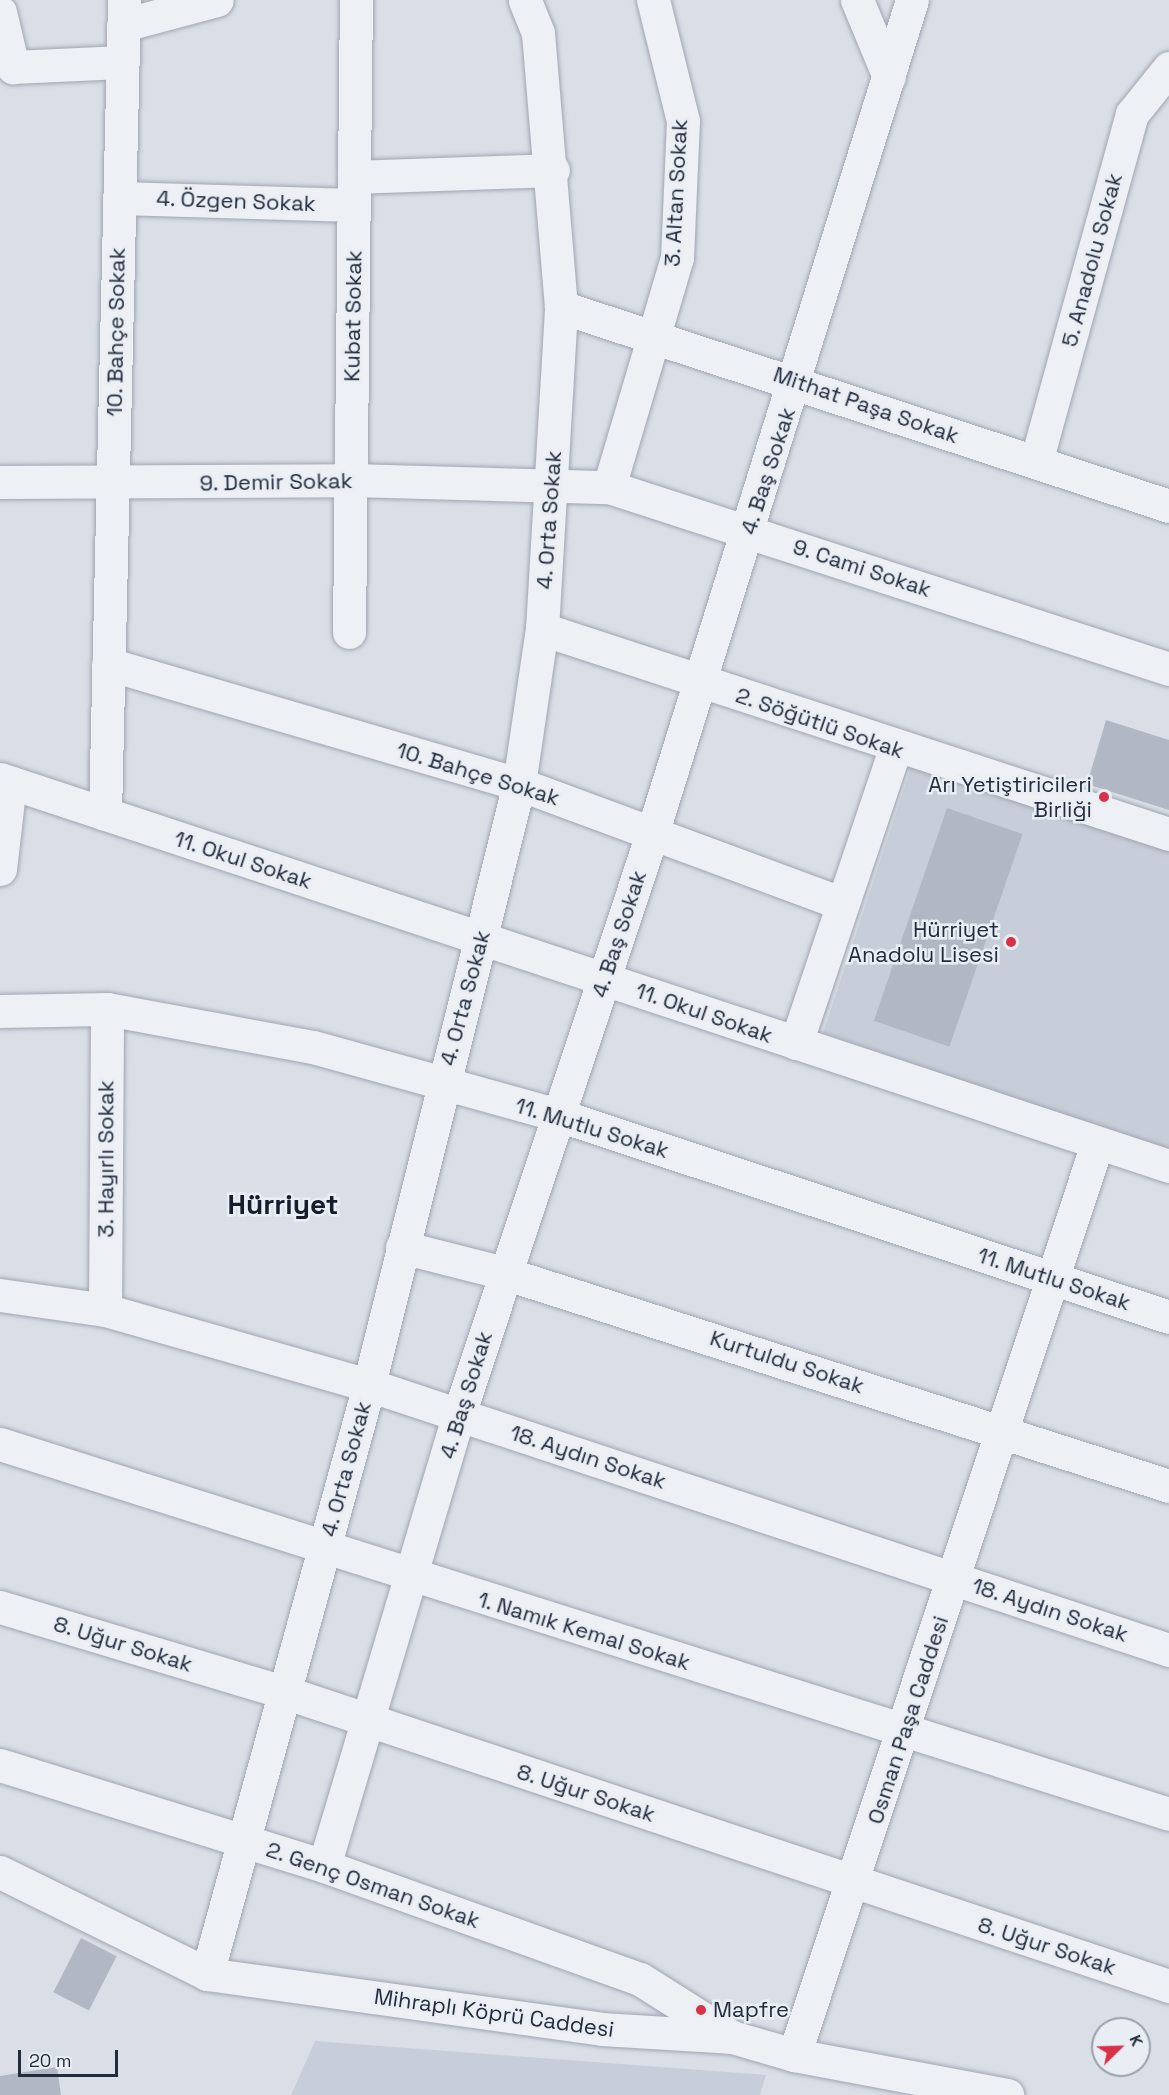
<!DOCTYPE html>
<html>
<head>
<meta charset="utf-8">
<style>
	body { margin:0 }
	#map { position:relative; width:1169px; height:2095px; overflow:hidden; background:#dadfe7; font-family:"Space Grotesk",sans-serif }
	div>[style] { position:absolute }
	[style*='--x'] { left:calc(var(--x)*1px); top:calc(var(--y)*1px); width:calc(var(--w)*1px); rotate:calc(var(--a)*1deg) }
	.built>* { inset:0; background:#c8ced9 }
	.building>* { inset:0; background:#b1b8c4; transform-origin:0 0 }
	.roads { filter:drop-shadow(0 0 2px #9fa6b1) drop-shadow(0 0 2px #9fa6b1) }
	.minor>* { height:33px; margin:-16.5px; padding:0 16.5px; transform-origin:16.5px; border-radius:16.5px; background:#edf0f5 }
	.dots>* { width:16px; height:16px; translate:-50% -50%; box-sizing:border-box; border:3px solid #e9eef4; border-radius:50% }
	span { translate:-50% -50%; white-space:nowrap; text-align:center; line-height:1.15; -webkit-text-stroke:5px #e9eef4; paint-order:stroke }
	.street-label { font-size:22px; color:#232c3d }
	.poi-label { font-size:22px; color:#232c3d }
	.right { translate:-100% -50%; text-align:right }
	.left { translate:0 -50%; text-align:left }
	.district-label { font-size:28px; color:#161e2e; font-weight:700 }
	.north { position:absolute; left:1091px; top:2017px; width:60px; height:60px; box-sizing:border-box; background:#e9eef4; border:2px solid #9aa0ab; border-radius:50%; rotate:67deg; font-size:16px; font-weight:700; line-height:24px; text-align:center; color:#232c3d }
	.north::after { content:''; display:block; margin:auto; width:21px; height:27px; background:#d93148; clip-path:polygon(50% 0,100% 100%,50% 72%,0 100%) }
	.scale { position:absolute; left:18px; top:2050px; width:100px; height:27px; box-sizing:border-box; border:3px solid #232c3d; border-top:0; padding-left:8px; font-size:18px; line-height:21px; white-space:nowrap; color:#232c3d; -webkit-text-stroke:4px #e9eef4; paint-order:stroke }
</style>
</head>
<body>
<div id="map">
	<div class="built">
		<i style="clip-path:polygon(912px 765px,1169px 851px,1169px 1151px,823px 1033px)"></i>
		<i style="clip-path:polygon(315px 2041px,766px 2075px,760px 2095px,291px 2095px)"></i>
	</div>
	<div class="building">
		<i style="clip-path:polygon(1106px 720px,1169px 740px,1169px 810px,1087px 784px)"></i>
		<i style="left:947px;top:808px;width:80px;height:225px;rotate:19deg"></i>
		<i style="left:81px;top:1938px;width:40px;height:61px;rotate:27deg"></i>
		<i style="clip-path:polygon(57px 2067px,61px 2095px,0 2095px,0 2076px)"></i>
	</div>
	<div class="roads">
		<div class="minor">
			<i style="--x:857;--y:0;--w:83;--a:67.4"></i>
			<i style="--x:0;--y:12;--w:57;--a:76.7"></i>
			<i style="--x:13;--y:67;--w:109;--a:-2.6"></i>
			<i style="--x:123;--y:25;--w:97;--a:-14.9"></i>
			<i style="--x:354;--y:177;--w:199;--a:-2"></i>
			<i style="--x:119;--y:198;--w:235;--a:1.7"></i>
			<i style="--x:561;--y:307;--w:640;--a:18.12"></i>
			<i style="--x:1036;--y:462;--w:361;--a:-74.6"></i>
			<i style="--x:1132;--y:114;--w:59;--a:-51.2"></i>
			<i style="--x:0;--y:482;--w:351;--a:-0.3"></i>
			<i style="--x:351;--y:480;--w:258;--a:1.6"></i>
			<i style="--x:609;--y:487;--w:589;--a:18"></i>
			<i style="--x:609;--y:487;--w:239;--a:-73.5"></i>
			<i style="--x:677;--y:258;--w:137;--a:-87.5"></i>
			<i style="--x:683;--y:121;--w:125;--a:-103.9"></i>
			<i style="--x:542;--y:629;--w:660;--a:18.11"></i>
			<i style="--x:349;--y:632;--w:632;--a:-89.37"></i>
			<i style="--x:108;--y:664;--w:428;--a:16.3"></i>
			<i style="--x:519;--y:784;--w:343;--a:20.3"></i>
			<i style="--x:0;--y:779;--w:1231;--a:18.32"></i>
			<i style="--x:105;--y:814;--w:814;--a:-88.66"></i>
			<i style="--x:0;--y:869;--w:87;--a:-83.4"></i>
			<i style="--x:0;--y:1011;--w:107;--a:-1.1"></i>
			<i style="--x:107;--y:1009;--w:209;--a:10.5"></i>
			<i style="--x:313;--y:1047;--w:251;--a:15.5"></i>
			<i style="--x:555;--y:1114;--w:647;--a:18.29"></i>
			<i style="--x:796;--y:1043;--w:310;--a:-71.4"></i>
			<i style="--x:402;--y:1247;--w:105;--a:14.3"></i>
			<i style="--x:504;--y:1273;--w:698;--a:17.76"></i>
			<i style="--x:0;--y:1295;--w:106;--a:8.1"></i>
			<i style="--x:105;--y:1310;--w:274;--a:15.9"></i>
			<i style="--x:369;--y:1385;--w:843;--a:18.33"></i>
			<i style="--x:105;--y:1310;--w:301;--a:-89.6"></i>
			<i style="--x:0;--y:1444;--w:1226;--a:17.56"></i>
			<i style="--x:0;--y:1607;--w:296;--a:16.7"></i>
			<i style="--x:284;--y:1692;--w:933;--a:18.38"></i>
			<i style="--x:0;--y:1765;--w:339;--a:17.3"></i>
			<i style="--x:324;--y:1866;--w:336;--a:19.7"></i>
			<i style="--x:640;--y:1979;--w:107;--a:32.3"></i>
			<i style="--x:324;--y:1866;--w:472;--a:-73.4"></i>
			<i style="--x:459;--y:1414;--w:614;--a:-71.59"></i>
			<i style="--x:653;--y:831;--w:870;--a:-72.69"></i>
			<i style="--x:0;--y:1872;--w:231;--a:26.2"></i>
			<i style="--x:207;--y:1974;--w:399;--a:7.9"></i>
			<i style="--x:602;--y:2029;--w:130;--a:3.5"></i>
			<i style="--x:732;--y:2037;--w:65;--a:16.2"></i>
			<i style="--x:794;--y:2055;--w:217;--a:10.6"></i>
			<i style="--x:207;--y:1974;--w:611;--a:-74.62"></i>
			<i style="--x:369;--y:1385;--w:619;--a:-75.99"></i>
			<i style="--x:519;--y:784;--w:157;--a:-81.6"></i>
			<i style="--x:542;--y:629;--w:323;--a:-86.6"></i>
			<i style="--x:561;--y:307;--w:275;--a:-94.8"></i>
			<i style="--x:538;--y:33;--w:35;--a:-112"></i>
			<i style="--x:794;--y:2055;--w:960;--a:-71.6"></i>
		</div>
	</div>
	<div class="dots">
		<i style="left:1104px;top:797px;background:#d93148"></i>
		<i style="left:1011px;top:942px;background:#d93148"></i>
		<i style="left:701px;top:2010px;background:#d93148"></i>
	</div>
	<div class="street-label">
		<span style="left:676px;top:193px;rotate:-87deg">3. Altan Sokak</span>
		<span style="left:236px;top:201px;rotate:2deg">4. Özgen Sokak</span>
		<span style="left:1092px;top:260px;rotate:-75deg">5. Anadolu Sokak</span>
		<span style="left:353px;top:316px;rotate:-89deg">Kubat Sokak</span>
		<span style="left:116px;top:332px;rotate:-89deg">10. Bahçe Sokak</span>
		<span style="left:866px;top:405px;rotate:19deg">Mithat Paşa Sokak</span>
		<span style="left:768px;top:471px;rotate:-72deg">4. Baş Sokak</span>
		<span style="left:276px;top:482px;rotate:-1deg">9. Demir Sokak</span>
		<span style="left:549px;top:520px;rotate:-86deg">4. Orta Sokak</span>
		<span style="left:862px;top:568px;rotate:18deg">9. Cami Sokak</span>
		<span style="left:820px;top:723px;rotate:19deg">2. Söğütlü Sokak</span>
		<span style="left:478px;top:774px;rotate:17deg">10. Bahçe Sokak</span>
		<span style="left:243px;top:860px;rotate:18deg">11. Okul Sokak</span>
		<span style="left:619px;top:934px;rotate:-72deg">4. Baş Sokak</span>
		<span style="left:465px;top:998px;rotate:-75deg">4. Orta Sokak</span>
		<span style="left:704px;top:1013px;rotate:19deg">11. Okul Sokak</span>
		<span style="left:592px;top:1128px;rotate:17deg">11. Mutlu Sokak</span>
		<span style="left:106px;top:1159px;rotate:-90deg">3. Hayırlı Sokak</span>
		<span style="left:1054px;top:1279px;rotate:18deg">11. Mutlu Sokak</span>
		<span style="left:787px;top:1362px;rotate:18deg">Kurtuldu Sokak</span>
		<span style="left:466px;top:1395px;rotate:-73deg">4. Baş Sokak</span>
		<span style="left:588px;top:1457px;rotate:18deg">18. Aydın Sokak</span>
		<span style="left:346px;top:1469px;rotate:-75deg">4. Orta Sokak</span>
		<span style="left:1050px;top:1610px;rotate:18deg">18. Aydın Sokak</span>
		<span style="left:584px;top:1631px;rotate:17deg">1. Namık Kemal Sokak</span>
		<span style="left:123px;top:1644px;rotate:17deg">8. Uğur Sokak</span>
		<span style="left:908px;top:1720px;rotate:-72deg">Osman Paşa Caddesi</span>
		<span style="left:586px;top:1793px;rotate:18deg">8. Uğur Sokak</span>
		<span style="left:373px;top:1885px;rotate:19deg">2. Genç Osman Sokak</span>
		<span style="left:1047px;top:1946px;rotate:18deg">8. Uğur Sokak</span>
		<span style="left:494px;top:2013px;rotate:8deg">Mihraplı Köprü Caddesi</span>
	</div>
	<div class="poi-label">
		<span class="right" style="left:1092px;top:797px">Arı Yetiştiricileri<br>Birliği</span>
		<span class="right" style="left:999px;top:942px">Hürriyet<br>Anadolu Lisesi</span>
		<span class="left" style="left:713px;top:2010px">Mapfre</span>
	</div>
	<div class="district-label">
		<span style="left:283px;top:1204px">Hürriyet</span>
	</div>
	<div class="north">K</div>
	<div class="scale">20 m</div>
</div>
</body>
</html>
